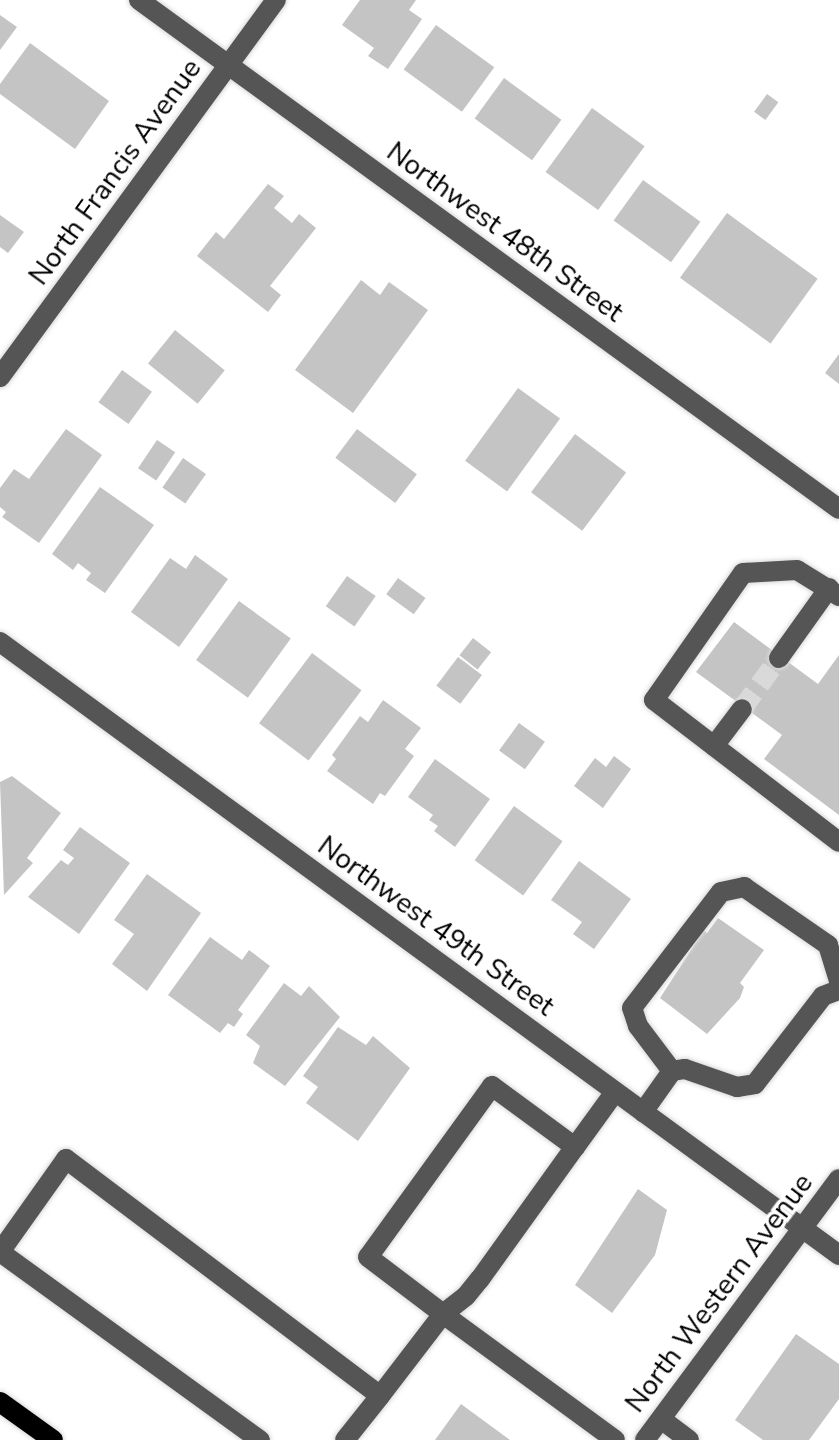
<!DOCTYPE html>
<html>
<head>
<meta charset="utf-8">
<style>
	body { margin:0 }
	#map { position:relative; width:839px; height:1440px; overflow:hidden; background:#fff; font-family:"Nunito Sans",sans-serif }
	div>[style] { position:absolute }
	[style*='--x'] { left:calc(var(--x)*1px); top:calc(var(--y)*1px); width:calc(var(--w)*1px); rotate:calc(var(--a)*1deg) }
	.building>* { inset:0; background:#c4c4c4; transform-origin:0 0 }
	.minor-tunnel>* { height:20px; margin-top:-10px; transform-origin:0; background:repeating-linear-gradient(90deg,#d9d9d9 0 20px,transparent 0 30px) }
	.roads { filter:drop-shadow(0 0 2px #dbdbdb) drop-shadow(0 0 2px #dbdbdb) }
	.minor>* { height:20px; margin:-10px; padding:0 10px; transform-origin:10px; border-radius:10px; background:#555 }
	.major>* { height:20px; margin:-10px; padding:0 10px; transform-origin:10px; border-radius:10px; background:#000 }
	span { translate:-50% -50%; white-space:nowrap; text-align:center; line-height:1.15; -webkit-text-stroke:7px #fff; paint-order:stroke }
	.street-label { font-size:28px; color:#000 }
</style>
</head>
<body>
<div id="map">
	<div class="building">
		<i style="clip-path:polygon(360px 0,416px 0,409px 10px,422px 19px,388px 69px,368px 56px,374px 48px,342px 25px)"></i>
		<i style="clip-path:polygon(0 15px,17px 27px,0 50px)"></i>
		<i style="left:436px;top:25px;width:72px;height:55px;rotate:36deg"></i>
		<i style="clip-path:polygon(30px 43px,109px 101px,75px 149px,0 94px,0 84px)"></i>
		<i style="left:504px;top:78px;width:71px;height:50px;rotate:36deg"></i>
		<i style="left:767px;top:94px;width:14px;height:22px;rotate:36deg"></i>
		<i style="left:592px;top:108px;width:65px;height:79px;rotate:36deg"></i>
		<i style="left:643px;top:180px;width:71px;height:50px;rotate:36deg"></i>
		<i style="clip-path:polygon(268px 184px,284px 196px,274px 208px,292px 223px,299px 214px,316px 228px,270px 286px,281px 295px,268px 312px,197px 256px,216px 232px,224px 239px)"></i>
		<i style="left:727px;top:213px;width:112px;height:80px;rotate:36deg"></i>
		<i style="clip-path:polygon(0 215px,24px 232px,8px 253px,0 247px)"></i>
		<i style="clip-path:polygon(361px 280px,380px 295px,389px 282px,428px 310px,353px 413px,295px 370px)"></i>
		<i style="left:175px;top:330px;width:64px;height:43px;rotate:39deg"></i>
		<i style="clip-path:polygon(839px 354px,839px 384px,825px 373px)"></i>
		<i style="left:122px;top:370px;width:37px;height:40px;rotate:36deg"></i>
		<i style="left:518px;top:388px;width:52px;height:90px;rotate:36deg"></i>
		<i style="clip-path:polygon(66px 429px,102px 455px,39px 543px,2px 517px,6px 512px,0 507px,0 488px,14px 469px,29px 479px)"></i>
		<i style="left:357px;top:429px;width:75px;height:36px;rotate:37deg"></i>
		<i style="left:575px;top:434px;width:64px;height:73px;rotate:37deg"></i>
		<i style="left:157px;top:440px;width:22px;height:34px;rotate:34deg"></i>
		<i style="left:183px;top:458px;width:28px;height:36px;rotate:35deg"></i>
		<i style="clip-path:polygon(100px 487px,154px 525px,105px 593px,86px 580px,91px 573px,78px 563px,73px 570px,52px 554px)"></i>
		<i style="clip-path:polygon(195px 555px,228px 579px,179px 647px,131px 612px,170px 558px,186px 569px)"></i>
		<i style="left:347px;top:576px;width:35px;height:37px;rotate:35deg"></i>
		<i style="left:398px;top:578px;width:34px;height:20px;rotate:36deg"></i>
		<i style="left:239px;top:601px;width:64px;height:73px;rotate:36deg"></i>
		<i style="clip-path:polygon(734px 622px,818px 684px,839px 655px,839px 815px,764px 759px,782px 735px,696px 672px)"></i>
		<i style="left:473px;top:638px;width:23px;height:22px;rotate:38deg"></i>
		<i style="left:312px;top:653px;width:62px;height:88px;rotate:37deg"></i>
		<i style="left:458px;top:657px;width:30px;height:36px;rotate:37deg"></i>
		<i style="clip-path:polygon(383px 700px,421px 728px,405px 749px,414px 756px,385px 796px,380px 793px,373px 804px,327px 771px,336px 759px,332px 755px,360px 716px,368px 722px)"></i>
		<i style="left:519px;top:723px;width:32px;height:34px;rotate:36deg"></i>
		<i style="clip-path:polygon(614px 756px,631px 769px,603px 808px,574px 786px,595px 758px,606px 767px)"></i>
		<i style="clip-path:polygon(435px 759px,490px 799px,455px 847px,434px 831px,438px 826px,429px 820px,433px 815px,408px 797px)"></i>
		<i style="clip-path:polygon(12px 776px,61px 813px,27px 858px,33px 863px,4px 895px,0 782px)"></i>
		<i style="left:514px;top:806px;width:60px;height:67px;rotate:36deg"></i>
		<i style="clip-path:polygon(80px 827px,130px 863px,79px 934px,28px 897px,61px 860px,68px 865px,74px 858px,63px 850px)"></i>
		<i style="clip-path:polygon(579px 861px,631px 899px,594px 949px,573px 934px,582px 922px,551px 900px)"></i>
		<i style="clip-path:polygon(147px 874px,201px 913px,147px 991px,112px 964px,134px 934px,114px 920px)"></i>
		<i style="clip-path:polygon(718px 918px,764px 950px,740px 983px,744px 987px,740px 998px,707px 1034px,660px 998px,704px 930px,707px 933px)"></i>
		<i style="clip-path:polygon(210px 937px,242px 960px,249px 950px,270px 966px,238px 1010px,243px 1014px,234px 1027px,228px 1023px,220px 1033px,168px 995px)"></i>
		<i style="clip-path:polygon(284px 983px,301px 996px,309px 986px,340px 1017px,285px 1086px,253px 1063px,260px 1046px,246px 1035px)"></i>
		<i style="clip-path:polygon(338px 1027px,366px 1045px,373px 1036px,410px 1068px,358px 1141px,306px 1103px,318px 1087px,303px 1076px)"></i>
		<i style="clip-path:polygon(638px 1189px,667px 1210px,655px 1255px,612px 1313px,575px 1285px)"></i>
		<i style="clip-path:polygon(796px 1334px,839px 1364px,839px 1399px,809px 1440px,763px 1440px,735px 1420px)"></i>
		<i style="clip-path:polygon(461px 1404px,510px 1440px,435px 1440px)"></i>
	</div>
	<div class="minor-tunnel">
		<i style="--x:742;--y:709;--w:63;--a:-54"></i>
	</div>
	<div class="roads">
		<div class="minor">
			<i style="--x:139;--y:0;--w:865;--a:36.02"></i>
			<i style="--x:0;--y:377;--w:467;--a:-53.8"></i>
			<i style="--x:839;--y:596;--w:49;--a:-148.2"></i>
			<i style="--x:797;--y:570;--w:54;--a:176.8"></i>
			<i style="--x:743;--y:573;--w:155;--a:125"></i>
			<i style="--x:654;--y:700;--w:233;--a:37.5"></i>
			<i style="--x:0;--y:642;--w:1039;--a:36.15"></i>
			<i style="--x:779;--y:658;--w:86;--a:-54.5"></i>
			<i style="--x:714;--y:746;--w:46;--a:-52.9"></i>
			<i style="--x:672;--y:1071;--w:56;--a:-127.1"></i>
			<i style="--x:638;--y:1026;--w:19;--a:-108"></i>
			<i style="--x:632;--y:1008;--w:146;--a:-52.5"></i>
			<i style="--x:721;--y:892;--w:24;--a:-12"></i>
			<i style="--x:744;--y:887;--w:102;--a:34.6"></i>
			<i style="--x:828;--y:945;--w:37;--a:73"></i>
			<i style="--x:643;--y:1112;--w:50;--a:-54.7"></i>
			<i style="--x:672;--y:1071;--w:13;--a:-9"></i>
			<i style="--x:685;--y:1069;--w:55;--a:19.1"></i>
			<i style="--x:737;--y:1087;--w:18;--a:-9"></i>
			<i style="--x:755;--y:1084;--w:111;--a:-52.3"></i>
			<i style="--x:823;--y:996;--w:17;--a:-21"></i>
			<i style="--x:575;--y:1147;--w:103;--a:-143.7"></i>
			<i style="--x:492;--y:1086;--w:211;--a:125.9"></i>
			<i style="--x:368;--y:1257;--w:94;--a:37.2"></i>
			<i style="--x:443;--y:1314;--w:29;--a:-38"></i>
			<i style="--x:466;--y:1296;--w:22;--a:-51"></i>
			<i style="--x:480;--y:1279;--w:163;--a:-54.3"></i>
			<i style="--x:575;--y:1147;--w:68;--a:-54"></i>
			<i style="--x:0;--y:1252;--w:114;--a:-54.6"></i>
			<i style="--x:66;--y:1159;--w:393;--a:37"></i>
			<i style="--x:380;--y:1396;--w:56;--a:128.5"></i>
			<i style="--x:0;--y:1252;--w:321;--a:35.9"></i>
			<i style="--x:380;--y:1396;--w:103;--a:-52.5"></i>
			<i style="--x:443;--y:1314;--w:213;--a:36.2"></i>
			<i style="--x:661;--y:1419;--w:35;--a:37"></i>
			<i style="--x:645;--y:1440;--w:325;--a:-53.4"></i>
		</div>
		<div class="major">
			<i style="--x:0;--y:1402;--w:65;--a:35.6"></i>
		</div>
	</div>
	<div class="street-label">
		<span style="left:115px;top:172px;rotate:-54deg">North Francis Avenue</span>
		<span style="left:505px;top:232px;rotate:36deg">Northwest 48th Street</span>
		<span style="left:436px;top:926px;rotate:36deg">Northwest 49th Street</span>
		<span style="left:719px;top:1293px;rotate:-53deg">North Western Avenue</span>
	</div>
</div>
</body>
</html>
